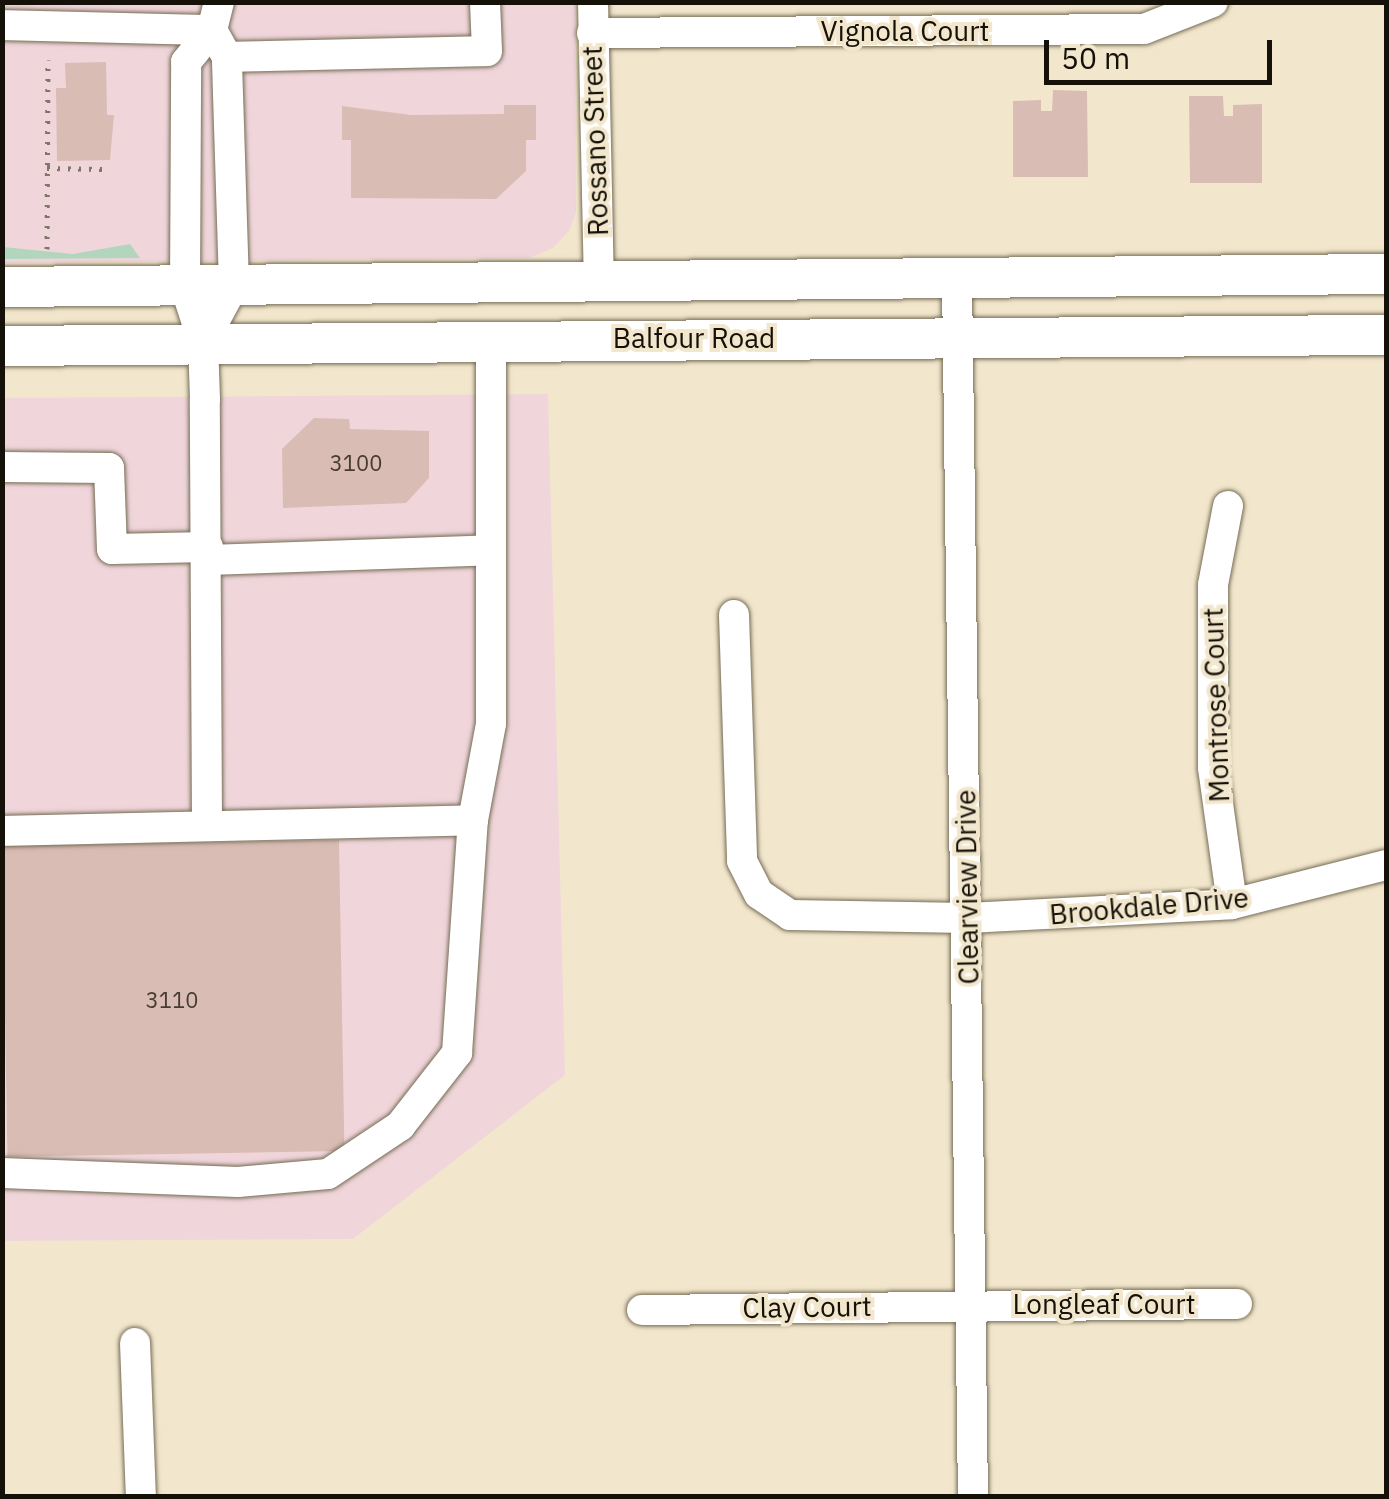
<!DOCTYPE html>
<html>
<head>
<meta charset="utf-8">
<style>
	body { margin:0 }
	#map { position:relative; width:1389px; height:1499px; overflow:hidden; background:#f2e7cd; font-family:"IBM Plex Sans",sans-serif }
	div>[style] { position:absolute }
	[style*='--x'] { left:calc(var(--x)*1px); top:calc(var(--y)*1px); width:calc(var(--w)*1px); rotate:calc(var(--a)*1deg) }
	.commercial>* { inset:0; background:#f0d6db }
	.green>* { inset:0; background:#b2d6bd }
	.building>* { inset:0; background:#d9bcb4; transform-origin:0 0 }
	.path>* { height:5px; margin-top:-2.5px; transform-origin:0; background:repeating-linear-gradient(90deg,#7e7666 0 2.5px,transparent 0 10.5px) }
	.roads { filter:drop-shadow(0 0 2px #766c55) drop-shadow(0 0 2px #766c55) }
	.minor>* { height:30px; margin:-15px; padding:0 15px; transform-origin:15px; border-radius:15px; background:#fff }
	.major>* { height:40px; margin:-20px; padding:0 20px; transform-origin:20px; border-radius:20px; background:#fff }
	span { translate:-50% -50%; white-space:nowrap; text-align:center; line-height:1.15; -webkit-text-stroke:8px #f2e7cd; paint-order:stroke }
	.number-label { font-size:22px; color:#463c34 }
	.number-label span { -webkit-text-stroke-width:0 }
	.street-label { font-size:28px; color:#151109 }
	.frame { position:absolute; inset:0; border:5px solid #151109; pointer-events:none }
	.scale { position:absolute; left:1044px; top:40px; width:228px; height:45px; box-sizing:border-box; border:5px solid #151109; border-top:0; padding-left:12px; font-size:30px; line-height:35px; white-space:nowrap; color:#151109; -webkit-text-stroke:8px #f2e7cd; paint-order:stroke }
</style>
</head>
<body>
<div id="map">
	<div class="commercial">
		<i style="clip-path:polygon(2px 3px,575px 3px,576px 212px,569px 231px,553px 248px,529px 258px,3px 263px)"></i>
		<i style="clip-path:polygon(548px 394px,565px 1075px,353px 1239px,3px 1241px,2px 398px)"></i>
	</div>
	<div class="green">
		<i style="clip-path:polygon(130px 244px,140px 258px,3px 259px,3px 247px,73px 254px)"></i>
	</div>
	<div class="building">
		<i style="clip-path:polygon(106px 62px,107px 115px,114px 115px,110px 160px,57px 161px,56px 88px,66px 88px,65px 63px)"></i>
		<i style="clip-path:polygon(1053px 90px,1087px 91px,1088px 177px,1013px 177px,1013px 101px,1041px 100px,1041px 111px,1052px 111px)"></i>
		<i style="clip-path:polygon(1189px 96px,1223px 96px,1224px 116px,1233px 116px,1233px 105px,1262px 104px,1262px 183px,1190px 183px)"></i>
		<i style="clip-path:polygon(504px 105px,536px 105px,536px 140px,526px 140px,526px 171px,496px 199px,351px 198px,351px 140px,342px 140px,342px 106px,411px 115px,504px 114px)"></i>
		<i style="clip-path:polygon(314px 418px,349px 419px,350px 429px,429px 431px,429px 478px,406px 503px,283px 508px,282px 449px)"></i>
		<i style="left:339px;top:840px;width:311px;height:337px;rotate:89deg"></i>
	</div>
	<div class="path">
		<i style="--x:47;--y:168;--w:55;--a:1"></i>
		<i style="--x:47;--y:249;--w:189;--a:-89.7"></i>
	</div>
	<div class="roads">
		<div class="minor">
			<i style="--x:593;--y:2;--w:277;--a:88.8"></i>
			<i style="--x:2;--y:25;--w:210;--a:1.4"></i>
			<i style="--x:592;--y:33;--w:552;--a:-0.42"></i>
			<i style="--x:1144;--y:29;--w:74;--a:-21.4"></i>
			<i style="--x:227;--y:57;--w:260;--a:-1.3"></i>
			<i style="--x:487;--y:51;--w:49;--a:-92.3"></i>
			<i style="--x:957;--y:277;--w:1219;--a:89.25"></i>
			<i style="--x:203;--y:342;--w:65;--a:-61.5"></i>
			<i style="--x:234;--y:285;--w:228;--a:-91.8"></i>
			<i style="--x:227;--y:57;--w:31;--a:-119"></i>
			<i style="--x:2;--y:467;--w:107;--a:0.5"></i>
			<i style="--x:109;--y:468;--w:81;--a:87.9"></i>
			<i style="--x:112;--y:549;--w:96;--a:-1.2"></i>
			<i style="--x:1228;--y:506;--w:80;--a:100.8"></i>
			<i style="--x:1213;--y:585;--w:183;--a:90"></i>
			<i style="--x:1213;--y:768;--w:137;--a:82"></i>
			<i style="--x:209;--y:560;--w:282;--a:-2"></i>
			<i style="--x:734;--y:615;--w:246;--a:88.1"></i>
			<i style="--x:742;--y:861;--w:37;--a:63"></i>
			<i style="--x:759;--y:894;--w:37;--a:34"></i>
			<i style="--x:790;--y:915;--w:178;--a:1"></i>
			<i style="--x:968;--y:918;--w:264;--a:-3"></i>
			<i style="--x:1232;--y:904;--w:159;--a:-14.2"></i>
			<i style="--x:207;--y:825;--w:426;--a:-90.3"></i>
			<i style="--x:205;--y:399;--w:57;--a:-92"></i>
			<i style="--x:203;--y:342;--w:59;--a:-107.8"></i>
			<i style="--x:185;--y:286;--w:224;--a:-89.7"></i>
			<i style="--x:186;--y:62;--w:41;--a:-50.9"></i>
			<i style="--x:212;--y:30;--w:29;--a:-76"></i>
			<i style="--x:2;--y:831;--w:471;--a:-1.3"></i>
			<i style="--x:2;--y:1173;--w:236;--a:2.2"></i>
			<i style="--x:238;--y:1182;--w:90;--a:-5.1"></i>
			<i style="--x:328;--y:1174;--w:87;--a:-33.7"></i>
			<i style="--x:400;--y:1126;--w:93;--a:-52"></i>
			<i style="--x:457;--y:1053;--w:234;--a:-86.1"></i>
			<i style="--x:473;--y:820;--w:98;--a:-79.4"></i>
			<i style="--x:491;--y:724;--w:384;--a:-90"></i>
			<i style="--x:642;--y:1310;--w:595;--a:-0.58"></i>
			<i style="--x:135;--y:1343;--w:153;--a:87.8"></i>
		</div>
		<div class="major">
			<i style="--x:2;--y:287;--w:1384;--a:-0.54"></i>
			<i style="--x:2;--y:346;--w:1384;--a:-0.46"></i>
		</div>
	</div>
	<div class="number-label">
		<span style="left:356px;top:463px">3100</span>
		<span style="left:172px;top:1000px">3110</span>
	</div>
	<div class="street-label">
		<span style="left:905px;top:31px">Vignola Court</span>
		<span style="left:595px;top:141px;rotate:-92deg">Rossano Street</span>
		<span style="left:694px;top:338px">Balfour Road</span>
		<span style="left:1216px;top:705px;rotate:-92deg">Montrose Court</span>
		<span style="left:967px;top:887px;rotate:-91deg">Clearview Drive</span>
		<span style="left:1149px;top:906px;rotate:-5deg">Brookdale Drive</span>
		<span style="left:1104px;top:1304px">Longleaf Court</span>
		<span style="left:807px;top:1307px;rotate:-1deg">Clay Court</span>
	</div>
	<div class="frame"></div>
	<div class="scale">50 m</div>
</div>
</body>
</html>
